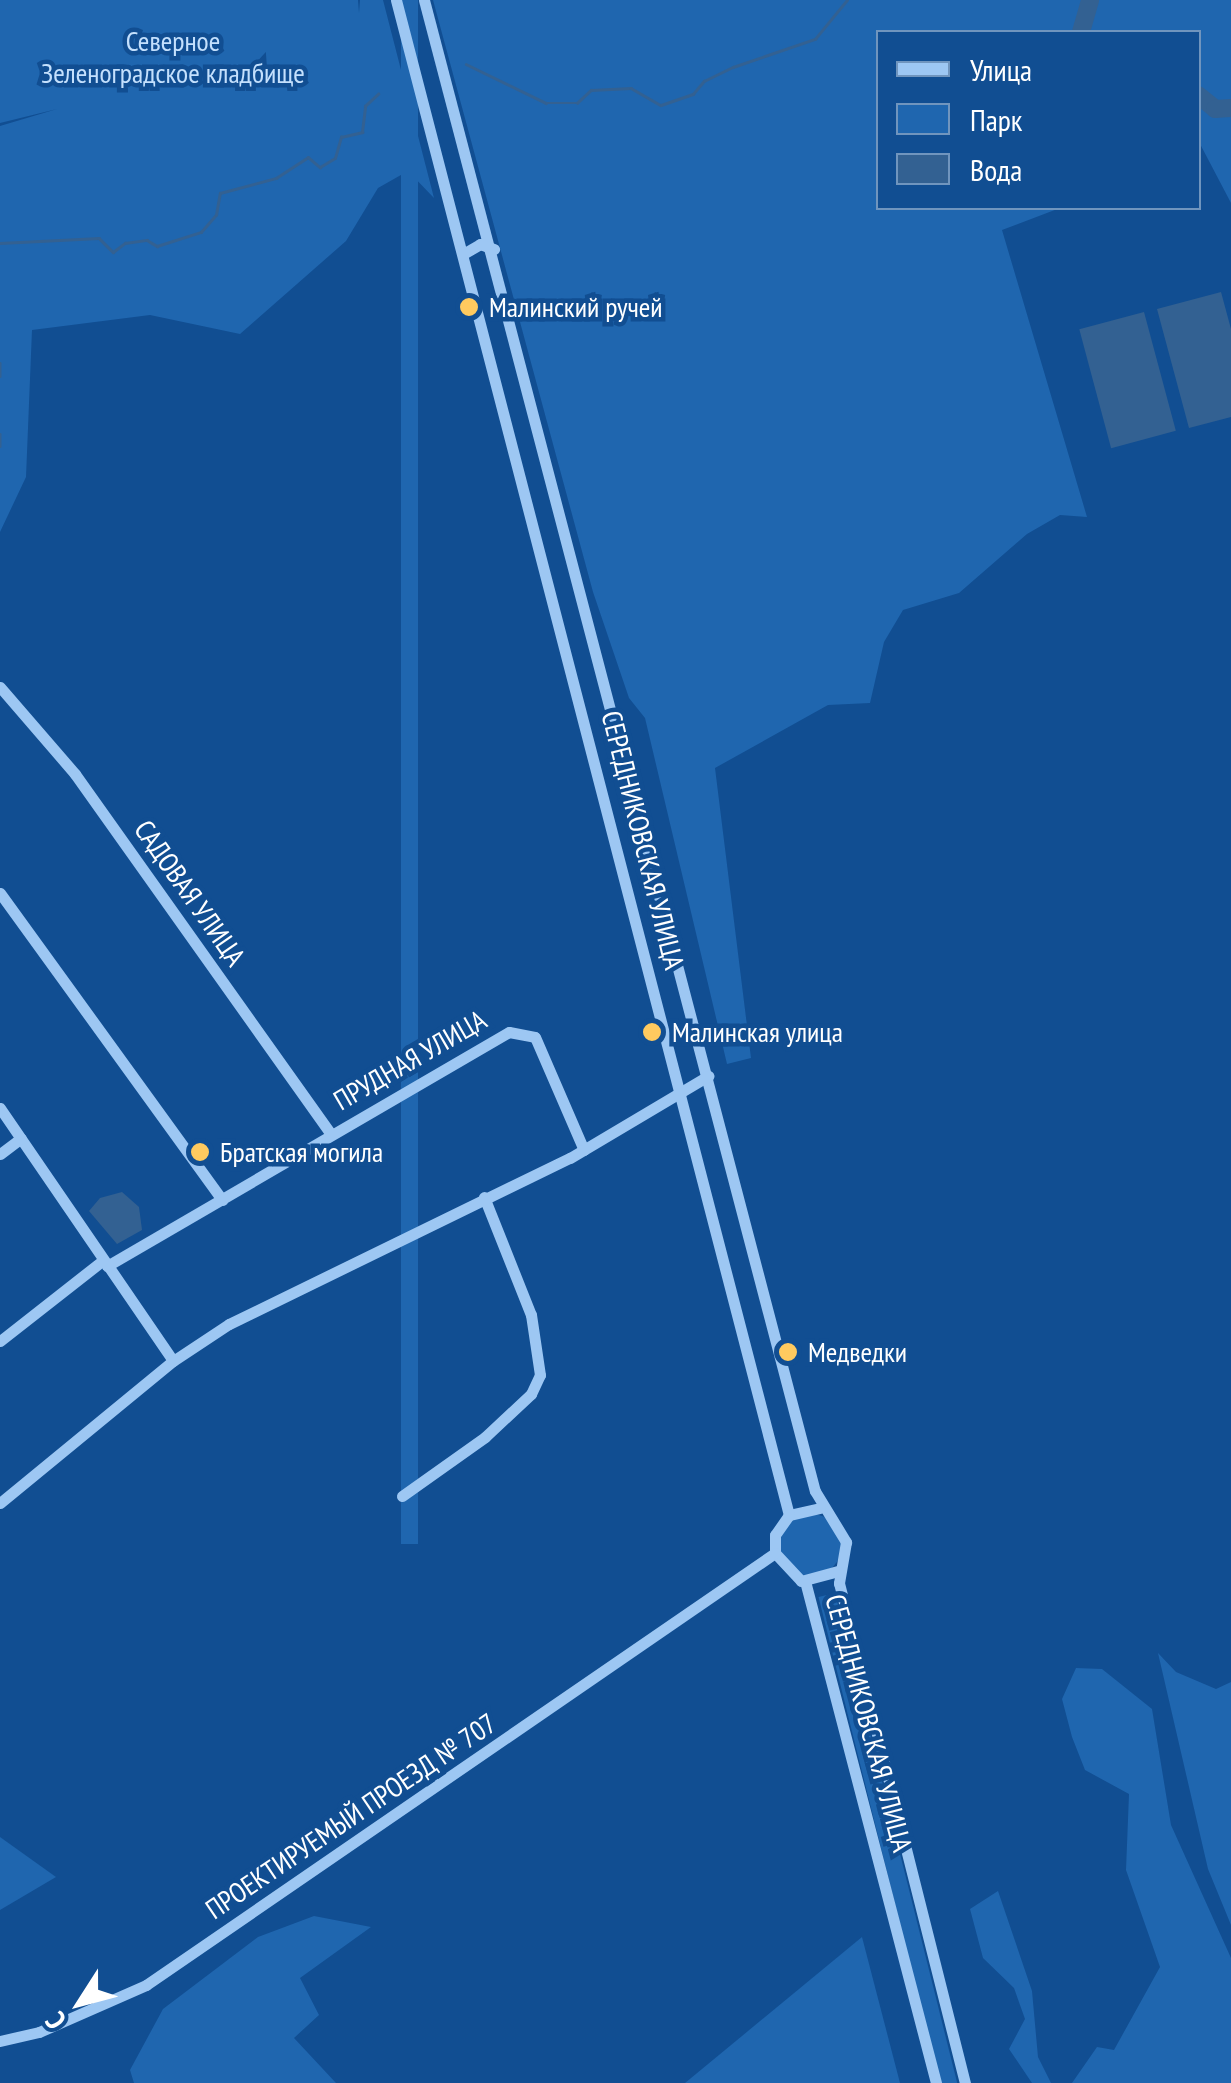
<!DOCTYPE html>
<html>
<head>
<meta charset="utf-8">
<style>
	body { margin:0 }
	#map { position:relative; width:1231px; height:2083px; overflow:hidden; background:#114e92; font-family:"PT Sans Narrow",sans-serif }
	div>[style] { position:absolute }
	[style*='--x'] { left:calc(var(--x)*1px); top:calc(var(--y)*1px); width:calc(var(--w)*1px); rotate:calc(var(--a)*1deg) }
	.green>* { inset:0; background:#1f66af; transform-origin:0 0 }
	.round { border-radius:50% }
	.water>* { inset:0; background:#336192; transform-origin:0 0 }
	.stream>* { height:2.5px; margin:-1.25px; padding:0 1.25px; transform-origin:1.25px; border-radius:1.25px; background:#336192 }
	.river>* { height:18px; margin:-9px; padding:0 9px; transform-origin:9px; border-radius:9px; background:#336192 }
	.minor>* { height:11px; margin:-5.5px; padding:0 5.5px; transform-origin:5.5px; border-radius:5.5px; background:#9dc7f3 }
	.dots>* { width:28px; height:28px; translate:-50% -50%; box-sizing:border-box; border:5px solid #114e92; border-radius:50% }
	span { translate:-50% -50%; white-space:nowrap; text-align:center; line-height:1.15; -webkit-text-stroke:9px #114e92; paint-order:stroke }
	.park-label { font-size:28px; color:#c4e0fd }
	.poi-label { font-size:28px; color:#fff }
	.left { translate:0 -50%; text-align:left }
	.street-label { font-size:28px; color:#fff }
	.legend { position:absolute; left:876px; top:30px; width:325px; height:180px; box-sizing:border-box; background:#114e92; border:2px solid #7095be; margin:0; padding:12px 18px; list-style:none; font-size:30px; color:#fff }
	.legend li { display:flex; align-items:center; gap:20px; height:50px }
	.legend b { width:50px; border:2px solid #7095be }
	.north { position:absolute; left:30px; top:1953px; width:100px; height:100px; -webkit-text-stroke:8px #114e92; paint-order:stroke; rotate:234deg; font-size:28px; font-weight:700; line-height:40px; text-align:center; color:#fff }
	.north::after { content:''; display:block; margin:auto; width:35px; height:45px; background:#fff; clip-path:polygon(50% 0,100% 100%,50% 72%,0 100%) }
</style>
</head>
<body>
<div id="map">
	<div class="green">
		<i style="clip-path:polygon(0 0,358px 0,359px 13px,360px 0,383px 0,434px 198px,408px 171px,378px 188px,346px 241px,240px 334px,150px 315px,32px 330px,26px 477px,0 532px,0 126px,57px 109px,0 123px)"></i>
		<i style="left:401px;top:0;width:17px;height:1544px"></i>
		<i style="clip-path:polygon(433px 0,1231px 0,1231px 203px,1199px 142px,1198px 32px,878px 32px,878px 208px,1060px 208px,1002px 230px,1087px 517px,1060px 515px,1027px 534px,959px 593px,903px 610px,884px 642px,870px 703px,828px 705px,715px 768px,751px 1058px,727px 1064px,645px 718px,629px 698px,593px 592px)"></i>
		<i class="round" style="left:780px;top:1514px;width:62px;height:62px"></i>
		<i style="left:835px;top:1593px;width:506px;height:17px;rotate:76deg"></i>
		<i style="clip-path:polygon(1158px 1653px,1176px 1672px,1216px 1689px,1231px 1682px,1231px 1925px,1208px 1869px)"></i>
		<i style="clip-path:polygon(1076px 1668px,1102px 1669px,1152px 1709px,1171px 1825px,1231px 1958px,1231px 2083px,1072px 2083px,1097px 2047px,1114px 2050px,1160px 1967px,1126px 1870px,1129px 1794px,1085px 1770px,1072px 1737px,1062px 1699px)"></i>
		<i style="clip-path:polygon(0 1837px,56px 1877px,0 1910px)"></i>
		<i style="clip-path:polygon(998px 1891px,1032px 1991px,1038px 2057px,1051px 2083px,1032px 2083px,1009px 2049px,1025px 2019px,1014px 1988px,983px 1958px,970px 1909px)"></i>
		<i style="clip-path:polygon(314px 1916px,371px 1927px,300px 1978px,319px 2015px,294px 2038px,336px 2083px,134px 2083px,130px 2070px,163px 2009px,258px 1937px)"></i>
		<i style="clip-path:polygon(862px 1937px,900px 2083px,685px 2083px)"></i>
	</div>
	<div class="water">
		<i style="clip-path:polygon(1221px 292px,1231px 329px,1231px 417px,1189px 428px,1157px 309px)"></i>
		<i style="left:1144px;top:312px;width:123px;height:67px;rotate:75deg"></i>
		<i style="clip-path:polygon(122px 1192px,139px 1207px,142px 1230px,117px 1244px,89px 1211px,100px 1198px)"></i>
	</div>
	<div class="stream">
		<i style="--x:466;--y:64;--w:89;--a:26"></i>
		<i style="--x:546;--y:103;--w:31;--a:0"></i>
		<i style="--x:577;--y:103;--w:19;--a:-43"></i>
		<i style="--x:591;--y:90;--w:40;--a:-2.9"></i>
		<i style="--x:631;--y:88;--w:34;--a:30"></i>
		<i style="--x:661;--y:105;--w:34;--a:-19"></i>
		<i style="--x:693;--y:94;--w:17;--a:-50"></i>
		<i style="--x:704;--y:81;--w:32;--a:-26"></i>
		<i style="--x:733;--y:67;--w:87;--a:-18.9"></i>
		<i style="--x:815;--y:39;--w:50;--a:-50.6"></i>
		<i style="--x:0;--y:243;--w:99;--a:-2.9"></i>
		<i style="--x:99;--y:238;--w:20;--a:45"></i>
		<i style="--x:113;--y:252;--w:15;--a:-37"></i>
		<i style="--x:125;--y:243;--w:22;--a:-8"></i>
		<i style="--x:147;--y:240;--w:12;--a:31"></i>
		<i style="--x:157;--y:246;--w:46;--a:-17.7"></i>
		<i style="--x:201;--y:232;--w:23;--a:-49"></i>
		<i style="--x:216;--y:215;--w:22;--a:-80"></i>
		<i style="--x:220;--y:193;--w:58;--a:-15"></i>
		<i style="--x:276;--y:178;--w:38;--a:-33"></i>
		<i style="--x:308;--y:157;--w:16;--a:40"></i>
		<i style="--x:320;--y:167;--w:17;--a:-31"></i>
		<i style="--x:335;--y:158;--w:22;--a:-74"></i>
		<i style="--x:341;--y:137;--w:22;--a:-13"></i>
		<i style="--x:362;--y:132;--w:26;--a:-83"></i>
		<i style="--x:365;--y:106;--w:18;--a:-43"></i>
		<i style="--x:0;--y:363;--w:13;--a:90"></i>
		<i style="--x:0;--y:434;--w:12;--a:90"></i>
	</div>
	<div class="river">
		<i style="--x:1081;--y:32;--w:33;--a:-74"></i>
		<i style="--x:1198;--y:95;--w:22;--a:39"></i>
		<i style="--x:1215;--y:109;--w:16;--a:-4"></i>
	</div>
	<div class="minor">
		<i style="--x:396;--y:0;--w:1565;--a:75.46"></i>
		<i style="--x:424;--y:0;--w:1541;--a:75.31"></i>
		<i style="--x:815;--y:1491;--w:60;--a:58.7"></i>
		<i style="--x:846;--y:1542;--w:42;--a:99.7"></i>
		<i style="--x:839;--y:1583;--w:516;--a:75.86"></i>
		<i style="--x:463;--y:254;--w:20;--a:-30"></i>
		<i style="--x:480;--y:244;--w:15;--a:20"></i>
		<i style="--x:0;--y:687;--w:115;--a:49.2"></i>
		<i style="--x:75;--y:774;--w:442;--a:54.6"></i>
		<i style="--x:0;--y:893;--w:379;--a:54.1"></i>
		<i style="--x:0;--y:1108;--w:306;--a:55.6"></i>
		<i style="--x:0;--y:1154;--w:26;--a:-37"></i>
		<i style="--x:107;--y:1266;--w:465;--a:-30.2"></i>
		<i style="--x:509;--y:1032;--w:26;--a:11"></i>
		<i style="--x:535;--y:1037;--w:123;--a:66.6"></i>
		<i style="--x:0;--y:1341;--w:130;--a:-38.1"></i>
		<i style="--x:402;--y:1496;--w:102;--a:-35.4"></i>
		<i style="--x:485;--y:1437;--w:63;--a:-43.1"></i>
		<i style="--x:531;--y:1394;--w:21;--a:-65"></i>
		<i style="--x:540;--y:1375;--w:61;--a:-98.5"></i>
		<i style="--x:531;--y:1315;--w:127;--a:-111.7"></i>
		<i style="--x:0;--y:1503;--w:224;--a:-39.4"></i>
		<i style="--x:173;--y:1361;--w:67;--a:-33.5"></i>
		<i style="--x:229;--y:1324;--w:379;--a:-26"></i>
		<i style="--x:570;--y:1158;--w:161;--a:-30.7"></i>
		<i style="--x:820;--y:1508;--w:32;--a:167"></i>
		<i style="--x:789;--y:1515;--w:24;--a:125"></i>
		<i style="--x:775;--y:1535;--w:18;--a:90"></i>
		<i style="--x:775;--y:1553;--w:38;--a:47"></i>
		<i style="--x:801;--y:1581;--w:38;--a:-15"></i>
		<i style="--x:805;--y:1581;--w:519;--a:75.37"></i>
		<i style="--x:0;--y:2041;--w:40;--a:-13"></i>
		<i style="--x:39;--y:2032;--w:117;--a:-23.7"></i>
		<i style="--x:146;--y:1985;--w:763;--a:-34.48"></i>
	</div>
	<div class="dots">
		<i style="left:469px;top:307px;background:#ffca5f"></i>
		<i style="left:652px;top:1032px;background:#ffca5f"></i>
		<i style="left:200px;top:1152px;background:#ffca5f"></i>
		<i style="left:788px;top:1352px;background:#ffca5f"></i>
	</div>
	<div class="park-label">
		<span style="left:173px;top:57px">Северное<br>Зеленоградское кладбище</span>
	</div>
	<div class="poi-label">
		<span class="left" style="left:489px;top:307px">Малинский ручей</span>
		<span class="left" style="left:672px;top:1032px">Малинская улица</span>
		<span class="left" style="left:220px;top:1152px">Братская могила</span>
		<span class="left" style="left:808px;top:1352px">Медведки</span>
	</div>
	<div class="street-label">
		<span style="left:643px;top:840px;rotate:76deg">СЕРЕДНИКОВСКАЯ УЛИЦА</span>
		<span style="left:190px;top:893px;rotate:55deg">САДОВАЯ УЛИЦА</span>
		<span style="left:410px;top:1060px;rotate:-30deg">ПРУДНАЯ УЛИЦА</span>
		<span style="left:869px;top:1723px;rotate:75deg">СЕРЕДНИКОВСКАЯ УЛИЦА</span>
		<span style="left:351px;top:1816px;rotate:-34deg">ПРОЕКТИРУЕМЫЙ ПРОЕЗД № 707</span>
	</div>
	<ul class="legend">
	<li><b style="height:12px;background:#9dc7f3"></b>Улица</li>
	<li><b style="height:28px;background:#1f66af"></b>Парк</li>
	<li><b style="height:28px;background:#336192"></b>Вода</li>
	</ul>
	<div class="north">С</div>
</div>
</body>
</html>
